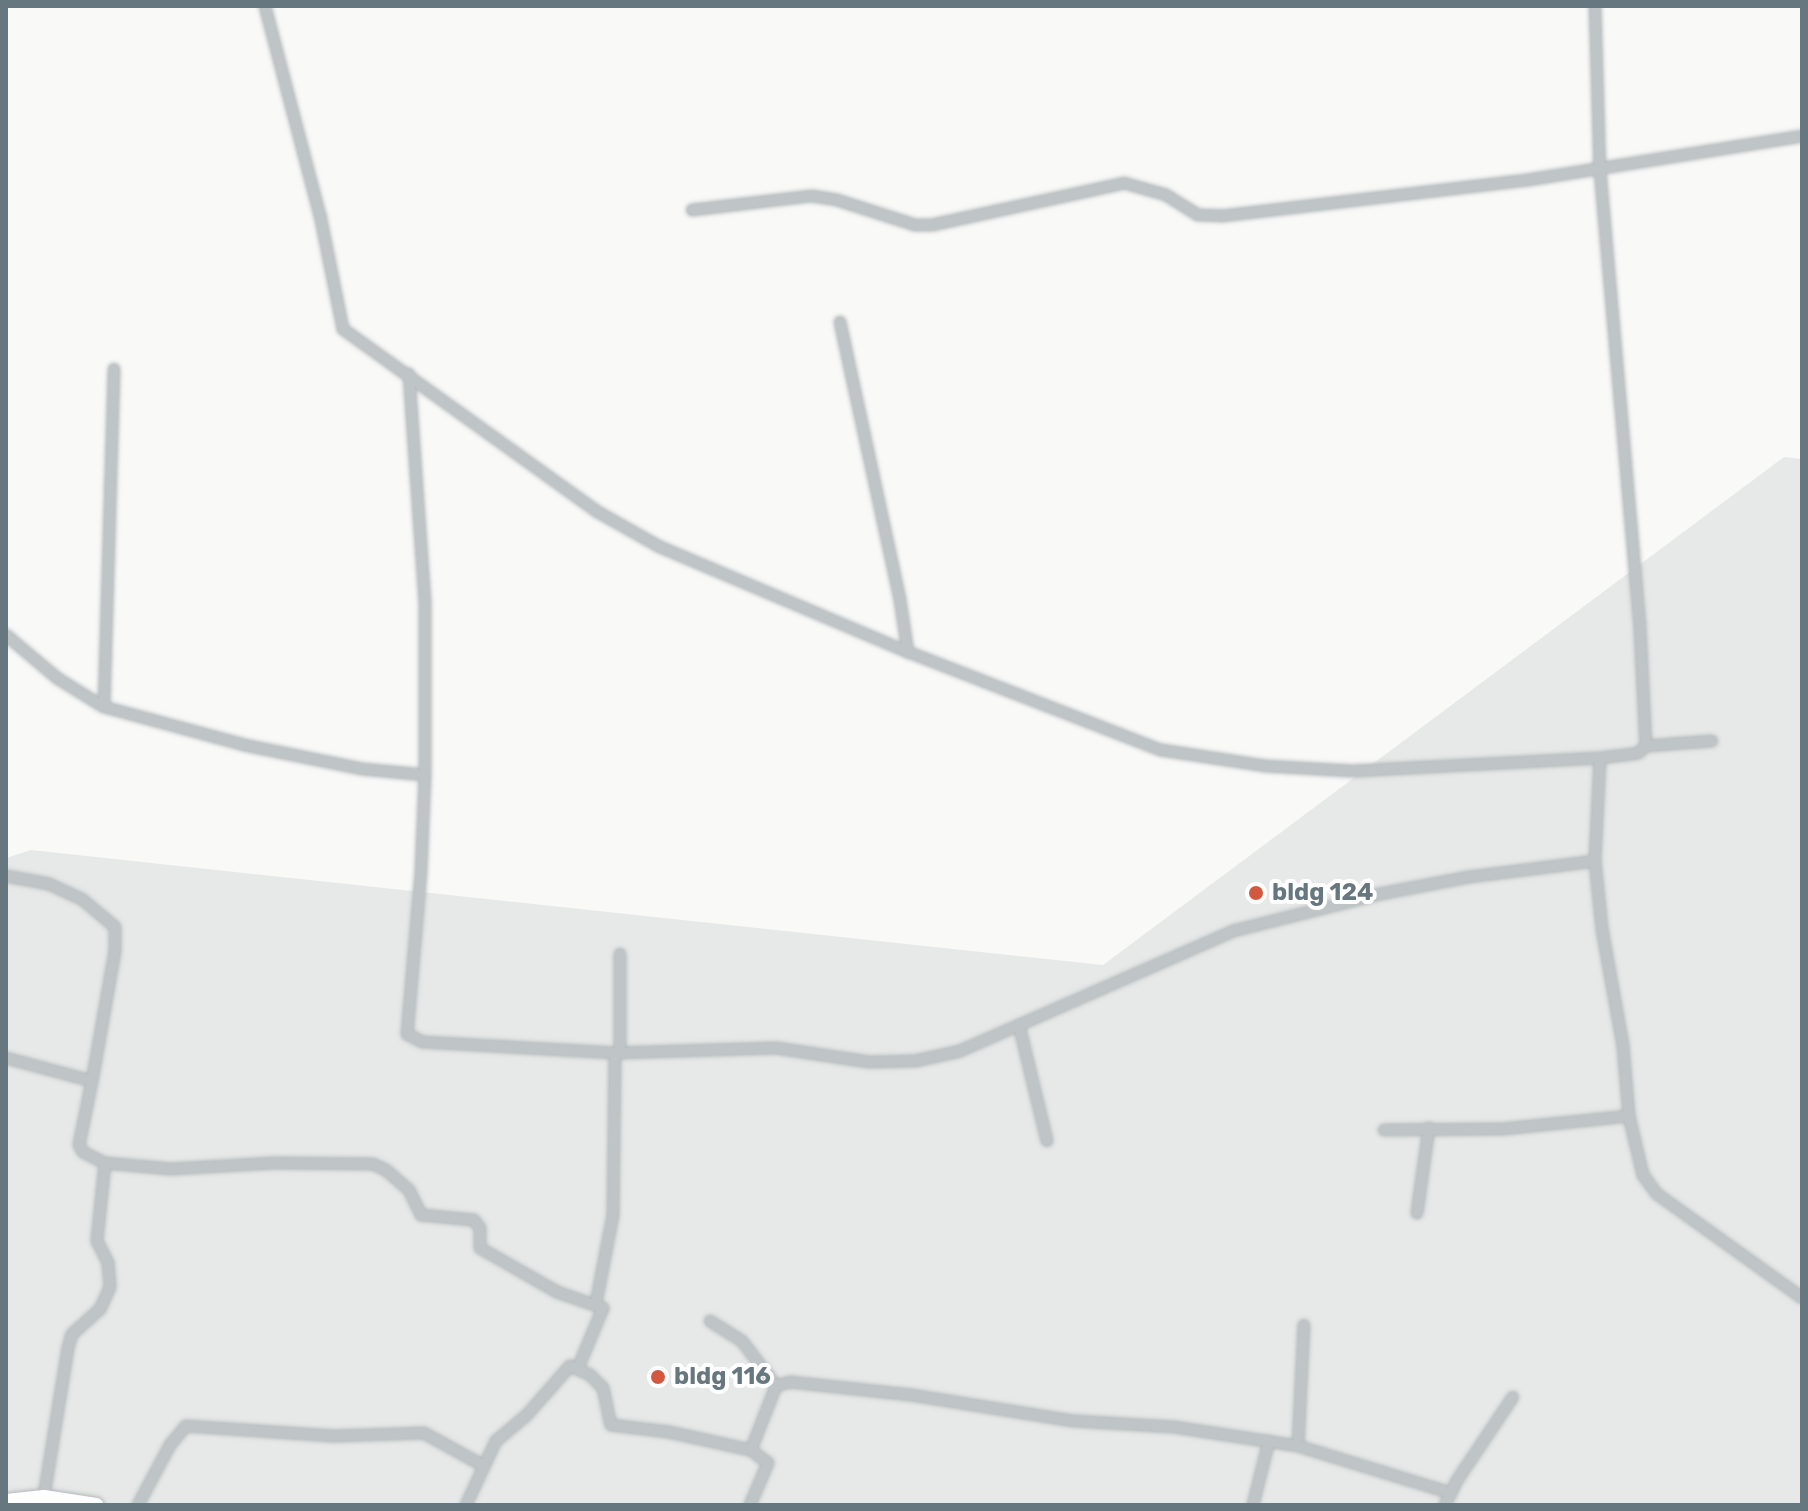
<!DOCTYPE html>
<html>
<head>
<meta charset="utf-8">
<style>
	body { margin:0 }
	#map { position:relative; width:1808px; height:1511px; overflow:hidden; background:#f9f9f8; font-family:Rubik,sans-serif }
	div>[style] { position:absolute }
	[style*='--x'] { left:calc(var(--x)*1px); top:calc(var(--y)*1px); width:calc(var(--w)*1px); rotate:calc(var(--a)*1deg) }
	.built>* { inset:0; background:#e7e9e8 }
	.roads { filter:drop-shadow(0 0 2px #b3b9bb) drop-shadow(0 0 2px #b3b9bb) }
	.minor>* { height:10px; margin:-5px; padding:0 5px; transform-origin:5px; border-radius:5px; background:#bfc4c7 }
	.major>* { height:14px; margin:-7px; padding:0 7px; transform-origin:7px; border-radius:7px; background:#fff }
	.dots>* { width:22px; height:22px; translate:-50% -50%; box-sizing:border-box; border:4px solid #fff; border-radius:50% }
	span { translate:-50% -50%; white-space:nowrap; text-align:center; line-height:1.15; -webkit-text-stroke:8px #fff; paint-order:stroke }
	.poi-label { font-size:24px; color:#67777f; font-weight:700 }
	.left { translate:0 -50%; text-align:left }
	.frame { position:absolute; inset:0; border:8px solid #67777f; pointer-events:none }
</style>
</head>
<body>
<div id="map">
	<div class="built">
		<i style="clip-path:polygon(1784px 457px,1802px 459px,1802px 1505px,6px 1505px,6px 858px,31px 850px,1103px 965px)"></i>
	</div>
	<div class="roads">
		<div class="minor">
			<i style="--x:265;--y:6;--w:216;--a:75.3"></i>
			<i style="--x:320;--y:215;--w:116;--a:78.6"></i>
			<i style="--x:343;--y:329;--w:314;--a:35.7"></i>
			<i style="--x:598;--y:512;--w:69;--a:29.5"></i>
			<i style="--x:658;--y:546;--w:272;--a:23"></i>
			<i style="--x:908;--y:652;--w:271;--a:21.2"></i>
			<i style="--x:1161;--y:750;--w:105;--a:8.7"></i>
			<i style="--x:1265;--y:766;--w:87;--a:3.3"></i>
			<i style="--x:1352;--y:771;--w:248;--a:-3"></i>
			<i style="--x:1600;--y:758;--w:38;--a:-7"></i>
			<i style="--x:1638;--y:753;--w:11;--a:-41"></i>
			<i style="--x:1646;--y:746;--w:66;--a:-4.3"></i>
			<i style="--x:1595;--y:6;--w:164;--a:88.3"></i>
			<i style="--x:1600;--y:170;--w:461;--a:85"></i>
			<i style="--x:1640;--y:629;--w:117;--a:87.1"></i>
			<i style="--x:692;--y:210;--w:121;--a:-6.7"></i>
			<i style="--x:812;--y:196;--w:25;--a:9"></i>
			<i style="--x:837;--y:200;--w:82;--a:17.8"></i>
			<i style="--x:915;--y:225;--w:17;--a:0"></i>
			<i style="--x:932;--y:225;--w:197;--a:-12.3"></i>
			<i style="--x:1124;--y:183;--w:44;--a:15.9"></i>
			<i style="--x:1166;--y:195;--w:38;--a:32"></i>
			<i style="--x:1198;--y:215;--w:24;--a:2"></i>
			<i style="--x:1222;--y:216;--w:308;--a:-6.7"></i>
			<i style="--x:1528;--y:180;--w:278;--a:-9.1"></i>
			<i style="--x:840;--y:322;--w:284;--a:77.8"></i>
			<i style="--x:900;--y:600;--w:53;--a:81.3"></i>
			<i style="--x:409;--y:374;--w:230;--a:86"></i>
			<i style="--x:425;--y:603;--w:172;--a:90"></i>
			<i style="--x:425;--y:775;--w:97;--a:92.4"></i>
			<i style="--x:421;--y:872;--w:163;--a:94.9"></i>
			<i style="--x:407;--y:1034;--w:18;--a:27"></i>
			<i style="--x:423;--y:1042;--w:192;--a:3.3"></i>
			<i style="--x:615;--y:1053;--w:162;--a:90.7"></i>
			<i style="--x:613;--y:1215;--w:90;--a:100.9"></i>
			<i style="--x:6;--y:635;--w:67;--a:40.1"></i>
			<i style="--x:57;--y:678;--w:55;--a:31.7"></i>
			<i style="--x:104;--y:707;--w:150;--a:15.1"></i>
			<i style="--x:249;--y:746;--w:115;--a:11.5"></i>
			<i style="--x:362;--y:769;--w:63;--a:5.4"></i>
			<i style="--x:104;--y:707;--w:338;--a:-88.3"></i>
			<i style="--x:1600;--y:758;--w:103;--a:92.8"></i>
			<i style="--x:1595;--y:861;--w:68;--a:84.1"></i>
			<i style="--x:1602;--y:929;--w:119;--a:79.8"></i>
			<i style="--x:1623;--y:1046;--w:70;--a:85.1"></i>
			<i style="--x:1629;--y:1116;--w:61;--a:76.7"></i>
			<i style="--x:1643;--y:1175;--w:24;--a:54"></i>
			<i style="--x:1657;--y:1194;--w:178;--a:35.6"></i>
			<i style="--x:6;--y:876;--w:44;--a:10.5"></i>
			<i style="--x:49;--y:884;--w:38;--a:25"></i>
			<i style="--x:83;--y:900;--w:42;--a:40.2"></i>
			<i style="--x:115;--y:927;--w:24;--a:90"></i>
			<i style="--x:115;--y:951;--w:132;--a:100"></i>
			<i style="--x:1019;--y:1025;--w:119;--a:76.4"></i>
			<i style="--x:615;--y:1053;--w:161;--a:-1.8"></i>
			<i style="--x:776;--y:1048;--w:94;--a:8.6"></i>
			<i style="--x:869;--y:1062;--w:46;--a:-1.2"></i>
			<i style="--x:915;--y:1061;--w:46;--a:-12.5"></i>
			<i style="--x:960;--y:1051;--w:298;--a:-23.7"></i>
			<i style="--x:1233;--y:931;--w:152;--a:-14.1"></i>
			<i style="--x:1380;--y:894;--w:91;--a:-10.8"></i>
			<i style="--x:1469;--y:877;--w:127;--a:-7.2"></i>
			<i style="--x:620;--y:1053;--w:99;--a:-90"></i>
			<i style="--x:6;--y:1058;--w:89;--a:15"></i>
			<i style="--x:92;--y:1081;--w:65;--a:101.5"></i>
			<i style="--x:79;--y:1145;--w:8;--a:60"></i>
			<i style="--x:83;--y:1152;--w:25;--a:27"></i>
			<i style="--x:105;--y:1163;--w:78;--a:95.9"></i>
			<i style="--x:97;--y:1241;--w:25;--a:63"></i>
			<i style="--x:108;--y:1263;--w:24;--a:85"></i>
			<i style="--x:110;--y:1287;--w:24;--a:114"></i>
			<i style="--x:100;--y:1309;--w:38;--a:138"></i>
			<i style="--x:72;--y:1334;--w:15;--a:106"></i>
			<i style="--x:68;--y:1348;--w:151;--a:99.2"></i>
			<i style="--x:1384;--y:1130;--w:119;--a:-0.5"></i>
			<i style="--x:1503;--y:1129;--w:127;--a:-5.9"></i>
			<i style="--x:105;--y:1163;--w:66;--a:5.2"></i>
			<i style="--x:171;--y:1169;--w:103;--a:-3.3"></i>
			<i style="--x:274;--y:1163;--w:99;--a:0.6"></i>
			<i style="--x:373;--y:1164;--w:14;--a:25"></i>
			<i style="--x:386;--y:1170;--w:30;--a:41"></i>
			<i style="--x:409;--y:1190;--w:28;--a:64"></i>
			<i style="--x:421;--y:1215;--w:53;--a:5.4"></i>
			<i style="--x:474;--y:1220;--w:10;--a:53"></i>
			<i style="--x:480;--y:1228;--w:20;--a:90"></i>
			<i style="--x:480;--y:1248;--w:89;--a:29.7"></i>
			<i style="--x:557;--y:1292;--w:49;--a:19.2"></i>
			<i style="--x:603;--y:1308;--w:65;--a:112.6"></i>
			<i style="--x:1417;--y:1213;--w:86;--a:-82"></i>
			<i style="--x:710;--y:1321;--w:38;--a:32"></i>
			<i style="--x:742;--y:1341;--w:56;--a:52.9"></i>
			<i style="--x:1298;--y:1446;--w:121;--a:-87.2"></i>
			<i style="--x:138;--y:1505;--w:68;--a:-61.9"></i>
			<i style="--x:170;--y:1445;--w:25;--a:-50"></i>
			<i style="--x:186;--y:1426;--w:148;--a:3.9"></i>
			<i style="--x:334;--y:1436;--w:90;--a:-1.9"></i>
			<i style="--x:424;--y:1433;--w:68;--a:28.8"></i>
			<i style="--x:466;--y:1505;--w:71;--a:-64.9"></i>
			<i style="--x:496;--y:1441;--w:39;--a:-40"></i>
			<i style="--x:526;--y:1416;--w:67;--a:-48.7"></i>
			<i style="--x:570;--y:1366;--w:22;--a:24"></i>
			<i style="--x:590;--y:1375;--w:18;--a:45"></i>
			<i style="--x:603;--y:1388;--w:38;--a:78"></i>
			<i style="--x:611;--y:1425;--w:58;--a:6.9"></i>
			<i style="--x:669;--y:1432;--w:84;--a:12.4"></i>
			<i style="--x:750;--y:1505;--w:46;--a:-66.8"></i>
			<i style="--x:768;--y:1463;--w:21;--a:-143"></i>
			<i style="--x:751;--y:1450;--w:69;--a:-68.7"></i>
			<i style="--x:776;--y:1386;--w:15;--a:-16"></i>
			<i style="--x:790;--y:1382;--w:122;--a:6.1"></i>
			<i style="--x:911;--y:1395;--w:165;--a:9.1"></i>
			<i style="--x:1074;--y:1421;--w:100;--a:3.4"></i>
			<i style="--x:1174;--y:1427;--w:125;--a:8.7"></i>
			<i style="--x:1298;--y:1446;--w:160;--a:17.1"></i>
			<i style="--x:1253;--y:1505;--w:66;--a:-76"></i>
			<i style="--x:1445;--y:1505;--w:25;--a:-64"></i>
			<i style="--x:1456;--y:1482;--w:102;--a:-56.2"></i>
		</div>
		<div class="major">
			<i style="--x:6;--y:1501;--w:38;--a:-6"></i>
			<i style="--x:44;--y:1497;--w:53;--a:8.7"></i>
		</div>
	</div>
	<div class="dots">
		<i style="left:1256px;top:893px;background:#d25840"></i>
		<i style="left:658px;top:1377px;background:#d25840"></i>
	</div>
	<div class="poi-label">
		<span class="left" style="left:1272px;top:893px">bldg 124</span>
		<span class="left" style="left:674px;top:1377px">bldg 116</span>
	</div>
	<div class="frame"></div>
</div>
</body>
</html>
